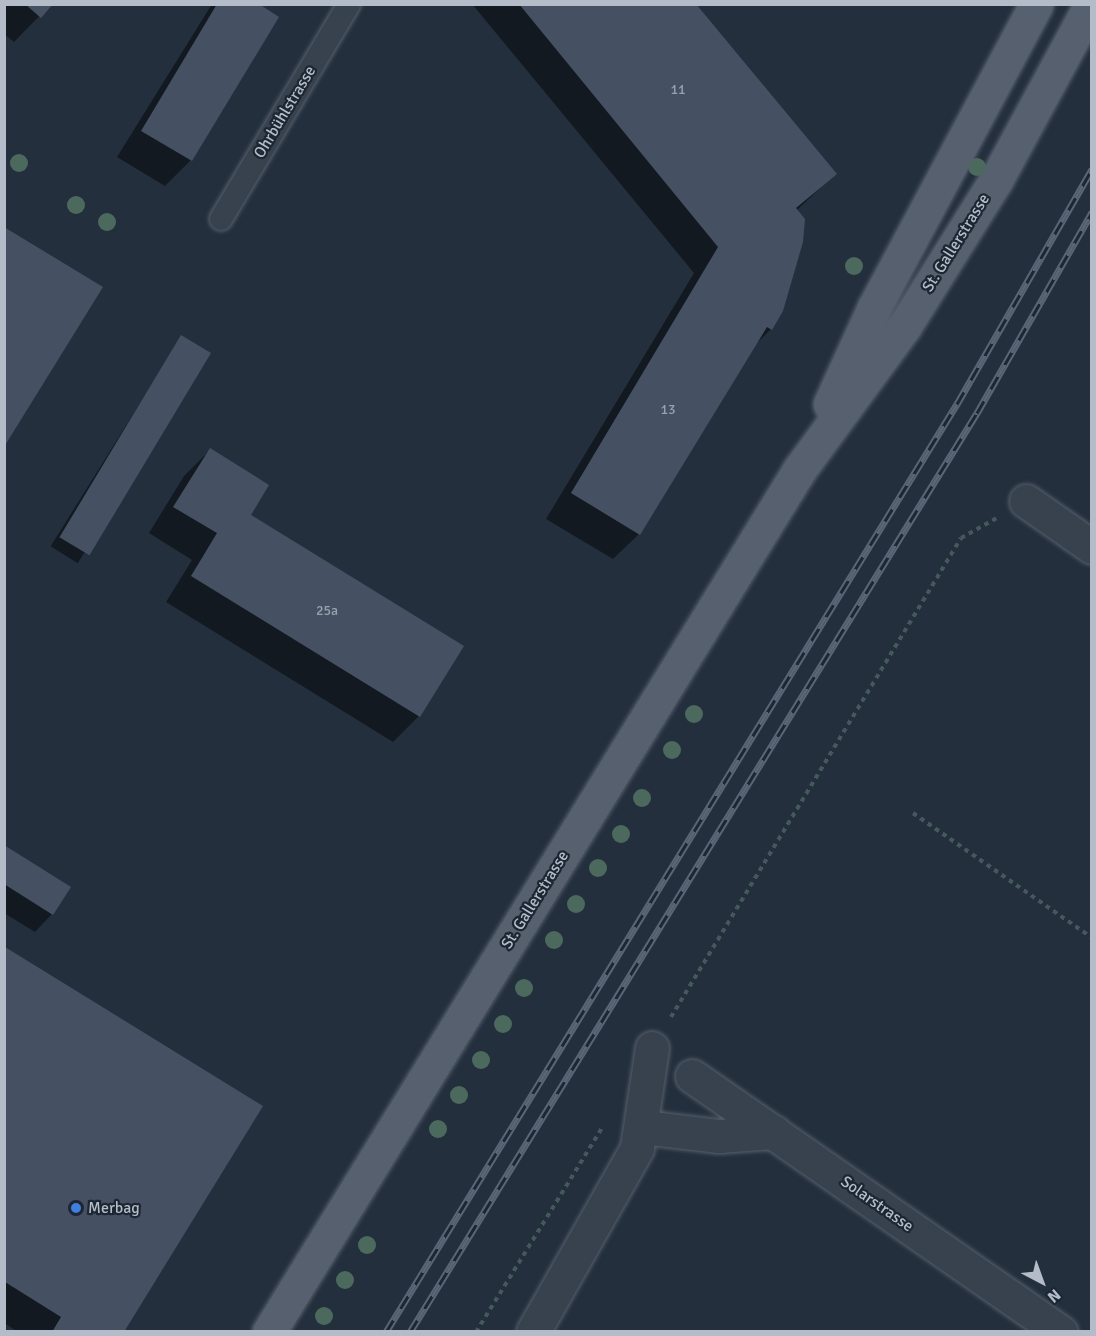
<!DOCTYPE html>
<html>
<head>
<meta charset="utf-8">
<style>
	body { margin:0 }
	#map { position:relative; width:1096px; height:1336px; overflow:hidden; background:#242f3e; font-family:Signika,sans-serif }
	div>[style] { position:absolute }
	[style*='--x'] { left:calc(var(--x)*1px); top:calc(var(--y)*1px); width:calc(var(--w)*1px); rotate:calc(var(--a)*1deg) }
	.shadow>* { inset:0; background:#0007; transform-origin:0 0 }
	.building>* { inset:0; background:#455162; transform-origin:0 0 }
	.path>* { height:4px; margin-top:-2px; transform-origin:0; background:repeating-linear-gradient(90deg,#44595c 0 4.5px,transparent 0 9px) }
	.roads { filter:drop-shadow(0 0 2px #565f6c) drop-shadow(0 0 2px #565f6c) }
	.lane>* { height:22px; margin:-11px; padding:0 11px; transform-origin:11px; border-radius:11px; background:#38414e }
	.street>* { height:33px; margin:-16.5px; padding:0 16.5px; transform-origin:16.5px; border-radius:16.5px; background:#38414e }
	.primary>* { height:33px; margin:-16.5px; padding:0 16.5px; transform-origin:16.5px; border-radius:16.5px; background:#56606e }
	.rail>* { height:7px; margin-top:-3.5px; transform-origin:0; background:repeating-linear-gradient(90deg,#1d2633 0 14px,#5a6575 0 28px); box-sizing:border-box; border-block:2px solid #5a6575 }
	.trees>* { width:18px; height:18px; margin:-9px; border-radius:50%; background:#4b6a5d }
	.dots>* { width:16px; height:16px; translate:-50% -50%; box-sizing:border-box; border:3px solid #1d2633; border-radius:50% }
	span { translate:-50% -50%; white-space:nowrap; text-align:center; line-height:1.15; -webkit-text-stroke:4.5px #1d2633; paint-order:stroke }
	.number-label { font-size:14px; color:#98a1af }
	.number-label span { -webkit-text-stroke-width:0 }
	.street-label { font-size:16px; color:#b4bcc9 }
	.poi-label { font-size:16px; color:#b4bcc9 }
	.left { translate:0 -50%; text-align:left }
	.frame { position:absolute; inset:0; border:6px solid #b4bcc9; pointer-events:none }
	.north { position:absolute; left:1012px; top:1252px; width:60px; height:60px; -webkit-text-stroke:4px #1d2633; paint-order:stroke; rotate:139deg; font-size:16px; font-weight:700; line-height:24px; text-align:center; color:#b4bcc9 }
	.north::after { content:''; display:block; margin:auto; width:21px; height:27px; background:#b4bcc9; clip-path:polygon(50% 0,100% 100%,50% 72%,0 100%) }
</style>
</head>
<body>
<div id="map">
	<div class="shadow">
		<i style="clip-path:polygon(4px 4px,51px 4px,14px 42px,4px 34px)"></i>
		<i style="clip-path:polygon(212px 4px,256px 4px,191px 160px,165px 186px,117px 157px)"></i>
		<i style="clip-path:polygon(472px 4px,683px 4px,835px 174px,796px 211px,771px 329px,753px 347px,639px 534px,613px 559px,546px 519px,694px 273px)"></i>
		<i style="left:182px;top:336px;width:32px;height:248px;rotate:32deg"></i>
		<i style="clip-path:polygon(210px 450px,249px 515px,419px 716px,393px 742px,166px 602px,192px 560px,149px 533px,184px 476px)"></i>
		<i style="clip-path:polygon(4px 847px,52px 914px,35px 932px,4px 913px)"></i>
		<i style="clip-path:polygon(4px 949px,261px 1106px,122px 1332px,18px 1332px,4px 1323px)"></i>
	</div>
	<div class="building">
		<i style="clip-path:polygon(25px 4px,53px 4px,41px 18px)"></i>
		<i style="clip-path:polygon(217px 4px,259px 4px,279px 17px,192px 161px,141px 131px)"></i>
		<i style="clip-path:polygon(519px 4px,696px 4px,837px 174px,796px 208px,805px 219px,803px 242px,783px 311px,772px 330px,767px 327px,640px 535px,571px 493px,718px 247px)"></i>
		<i style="clip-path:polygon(4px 227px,103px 287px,4px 447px)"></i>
		<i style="left:181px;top:335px;width:35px;height:236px;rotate:31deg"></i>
		<i style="clip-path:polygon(210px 448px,269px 485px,251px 515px,464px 646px,420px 717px,191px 576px,217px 533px,173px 507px)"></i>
		<i style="clip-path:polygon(4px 845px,71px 887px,53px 915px,4px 884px)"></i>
		<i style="clip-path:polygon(5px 947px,263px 1106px,124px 1332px,52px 1332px,61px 1317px,5px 1282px)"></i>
	</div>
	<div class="path">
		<i style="--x:913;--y:813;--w:218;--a:34.9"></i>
		<i style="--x:671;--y:1017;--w:560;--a:-58.81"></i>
		<i style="--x:961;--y:538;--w:41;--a:-29.1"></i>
		<i style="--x:476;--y:1332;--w:240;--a:-58.3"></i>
	</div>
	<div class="roads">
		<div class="lane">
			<i style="--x:221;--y:219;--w:250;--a:-59.2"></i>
		</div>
		<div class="street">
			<i style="--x:1026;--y:501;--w:80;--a:34.9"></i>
			<i style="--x:692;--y:1076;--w:449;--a:34.8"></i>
			<i style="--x:643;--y:1127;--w:77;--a:6.8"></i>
			<i style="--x:719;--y:1136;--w:55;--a:-4.2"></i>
			<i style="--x:533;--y:1332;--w:211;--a:-60.5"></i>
			<i style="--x:637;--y:1148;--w:101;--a:-81.5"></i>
		</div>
		<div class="primary">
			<i style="--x:830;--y:404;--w:106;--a:-65.4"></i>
			<i style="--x:874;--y:308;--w:344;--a:-61.9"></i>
			<i style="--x:269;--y:1332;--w:1013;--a:-58.4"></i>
			<i style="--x:800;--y:469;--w:176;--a:-53.8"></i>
			<i style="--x:904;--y:327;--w:173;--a:-58"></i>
			<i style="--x:996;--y:180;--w:200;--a:-61.6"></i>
		</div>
	</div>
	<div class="rail">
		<i style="--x:386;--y:1332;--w:1090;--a:-58.4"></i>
		<i style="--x:957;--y:404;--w:271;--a:-60.1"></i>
		<i style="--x:410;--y:1332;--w:1080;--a:-58.33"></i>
		<i style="--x:977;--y:413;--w:232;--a:-60.2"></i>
	</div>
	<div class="trees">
		<i style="left:19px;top:163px"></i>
		<i style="left:977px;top:167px"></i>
		<i style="left:76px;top:205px"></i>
		<i style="left:107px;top:222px"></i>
		<i style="left:854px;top:266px"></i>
		<i style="left:694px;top:714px"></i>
		<i style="left:672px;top:750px"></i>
		<i style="left:642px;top:798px"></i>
		<i style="left:621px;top:834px"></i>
		<i style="left:598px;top:868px"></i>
		<i style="left:576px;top:904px"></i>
		<i style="left:554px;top:940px"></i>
		<i style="left:524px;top:988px"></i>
		<i style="left:503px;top:1024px"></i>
		<i style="left:481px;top:1060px"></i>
		<i style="left:459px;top:1095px"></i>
		<i style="left:438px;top:1129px"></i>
		<i style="left:367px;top:1245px"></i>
		<i style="left:345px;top:1280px"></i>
		<i style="left:324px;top:1316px"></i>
	</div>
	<div class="dots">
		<i style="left:76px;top:1208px;background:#3f7fe0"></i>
	</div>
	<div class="number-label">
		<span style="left:678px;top:90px">11</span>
		<span style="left:668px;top:410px">13</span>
		<span style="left:327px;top:611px">25a</span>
	</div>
	<div class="street-label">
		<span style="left:285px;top:112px;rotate:-59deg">Ohrbühlstrasse</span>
		<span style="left:956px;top:243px;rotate:-58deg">St. Gallerstrasse</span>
		<span style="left:535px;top:900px;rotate:-58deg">St. Gallerstrasse</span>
		<span style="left:877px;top:1204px;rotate:35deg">Solarstrasse</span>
	</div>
	<div class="poi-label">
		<span class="left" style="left:88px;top:1208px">Merbag</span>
	</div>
	<div class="frame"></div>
	<div class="north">N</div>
</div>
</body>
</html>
